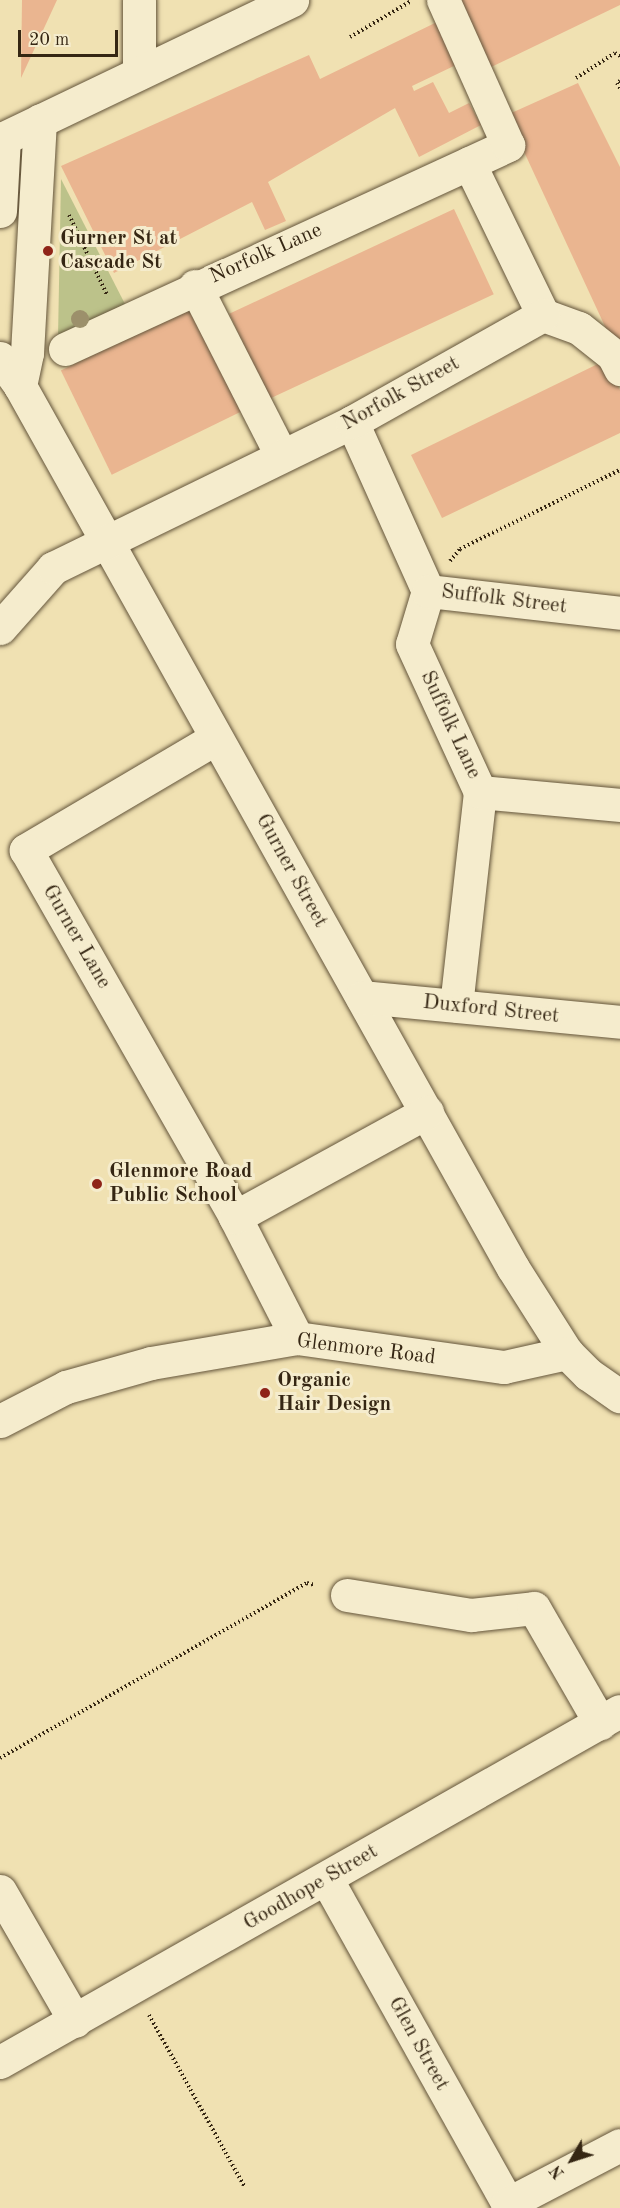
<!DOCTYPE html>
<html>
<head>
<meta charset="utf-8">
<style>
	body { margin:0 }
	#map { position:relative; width:620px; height:2208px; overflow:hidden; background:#f0e1b2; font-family:"Old Standard TT",serif }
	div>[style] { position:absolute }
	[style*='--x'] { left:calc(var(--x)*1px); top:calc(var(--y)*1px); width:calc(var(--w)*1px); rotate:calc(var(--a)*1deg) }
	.green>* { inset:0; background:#bcc28a }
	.building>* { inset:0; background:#eab590; transform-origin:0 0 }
	.path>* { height:4px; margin-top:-2px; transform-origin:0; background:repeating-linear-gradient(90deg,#352613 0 1.5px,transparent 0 4.5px) }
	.roads { filter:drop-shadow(0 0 2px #64553b) drop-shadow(0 0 2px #64553b) }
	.minor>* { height:33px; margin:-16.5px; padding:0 16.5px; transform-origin:16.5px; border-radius:16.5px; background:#f5eccd }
	.trees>* { width:18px; height:18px; margin:-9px; border-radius:50%; background:#9c906b }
	.dots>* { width:16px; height:16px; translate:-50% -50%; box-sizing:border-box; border:3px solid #f5eccd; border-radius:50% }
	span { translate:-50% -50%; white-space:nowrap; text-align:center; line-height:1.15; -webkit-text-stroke:6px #f5eccd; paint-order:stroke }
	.poi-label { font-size:21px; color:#352613; font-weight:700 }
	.left { translate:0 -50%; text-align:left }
	.street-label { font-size:21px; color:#352613 }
	.north { position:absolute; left:542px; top:2130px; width:60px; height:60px; -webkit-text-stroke:4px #f5eccd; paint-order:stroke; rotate:231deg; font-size:16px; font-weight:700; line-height:24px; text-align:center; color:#352613 }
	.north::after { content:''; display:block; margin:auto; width:21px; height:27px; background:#352613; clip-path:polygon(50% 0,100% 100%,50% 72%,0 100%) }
	.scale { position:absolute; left:18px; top:30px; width:100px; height:27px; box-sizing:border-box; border:3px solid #352613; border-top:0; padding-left:8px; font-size:18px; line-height:21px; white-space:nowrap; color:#352613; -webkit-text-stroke:4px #f5eccd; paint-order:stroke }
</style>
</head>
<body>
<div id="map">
	<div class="green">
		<i style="clip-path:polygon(61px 179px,125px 304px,58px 337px)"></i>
	</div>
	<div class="building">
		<i style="clip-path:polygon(22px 0,57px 0,21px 78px)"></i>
		<i style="clip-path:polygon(456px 0,620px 0,620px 5px,487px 69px)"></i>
		<i style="clip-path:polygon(437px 22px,456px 65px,412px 86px,414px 91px,433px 82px,449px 113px,469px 103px,481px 125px,419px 157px,395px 108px,268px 182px,286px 221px,265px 230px,252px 202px,114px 273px,61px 166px,309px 55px,320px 79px)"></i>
		<i style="clip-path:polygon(578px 83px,620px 167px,620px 346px,615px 348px,507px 115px)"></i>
		<i style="left:454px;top:209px;width:94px;height:248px;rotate:65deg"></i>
		<i style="left:193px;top:306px;width:116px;height:147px;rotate:64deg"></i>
		<i style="clip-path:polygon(606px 360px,620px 390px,620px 433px,442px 518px,411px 455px)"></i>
	</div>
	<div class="path">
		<i style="--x:350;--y:37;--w:71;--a:-30.5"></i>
		<i style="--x:576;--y:78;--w:46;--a:-32.7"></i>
		<i style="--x:615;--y:53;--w:6;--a:31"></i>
		<i style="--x:620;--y:81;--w:4;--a:146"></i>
		<i style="--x:617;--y:83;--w:6;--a:59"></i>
		<i style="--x:69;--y:215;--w:89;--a:64.6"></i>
		<i style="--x:450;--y:561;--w:16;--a:-50"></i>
		<i style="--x:460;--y:549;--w:178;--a:-26.3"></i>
		<i style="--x:0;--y:1758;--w:353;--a:-29.7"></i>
		<i style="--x:307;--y:1583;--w:8;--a:14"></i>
		<i style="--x:149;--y:2015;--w:196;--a:60.9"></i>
	</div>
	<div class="roads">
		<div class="minor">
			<i style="--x:139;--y:73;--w:73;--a:-90"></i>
			<i style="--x:0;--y:140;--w:324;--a:-25.6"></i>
			<i style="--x:469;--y:163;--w:169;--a:64"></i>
			<i style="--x:0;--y:211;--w:73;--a:-86.9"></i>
			<i style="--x:195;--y:286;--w:190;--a:63"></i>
			<i style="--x:543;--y:315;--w:38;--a:20"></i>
			<i style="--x:579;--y:328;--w:43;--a:38.5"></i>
			<i style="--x:613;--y:355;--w:16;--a:63"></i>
			<i style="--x:65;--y:349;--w:488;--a:-24.7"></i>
			<i style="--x:508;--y:145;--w:159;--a:-114.1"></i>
			<i style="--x:0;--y:358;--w:34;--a:54"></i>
			<i style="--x:20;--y:386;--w:1010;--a:60.8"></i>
			<i style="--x:513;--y:1268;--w:101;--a:57.6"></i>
			<i style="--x:567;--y:1353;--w:30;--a:45"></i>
			<i style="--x:588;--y:1374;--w:39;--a:35"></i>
			<i style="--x:20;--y:386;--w:34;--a:-78"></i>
			<i style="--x:27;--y:353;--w:233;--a:-86.8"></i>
			<i style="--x:352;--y:422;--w:185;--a:65.8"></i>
			<i style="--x:428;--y:591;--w:55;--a:106.8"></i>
			<i style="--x:412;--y:644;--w:163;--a:65.3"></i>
			<i style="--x:480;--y:792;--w:215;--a:96.4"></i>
			<i style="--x:428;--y:591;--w:193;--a:6.5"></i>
			<i style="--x:0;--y:628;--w:80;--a:-48.5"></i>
			<i style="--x:53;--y:568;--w:333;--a:-26"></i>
			<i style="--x:352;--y:422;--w:219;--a:-29.3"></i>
			<i style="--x:216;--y:738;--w:221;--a:149.5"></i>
			<i style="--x:26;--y:850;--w:422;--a:60.3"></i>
			<i style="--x:235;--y:1217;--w:136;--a:62.9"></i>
			<i style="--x:480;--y:792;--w:141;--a:5.3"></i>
			<i style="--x:362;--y:997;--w:259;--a:5.5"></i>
			<i style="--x:235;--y:1217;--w:219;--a:-28.7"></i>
			<i style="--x:0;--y:1421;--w:74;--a:-27.3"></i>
			<i style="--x:66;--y:1387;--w:88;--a:-15.8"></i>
			<i style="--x:151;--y:1363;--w:148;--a:-9.7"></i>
			<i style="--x:297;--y:1338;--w:209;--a:8"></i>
			<i style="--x:504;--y:1367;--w:65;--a:-12.5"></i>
			<i style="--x:347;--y:1595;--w:126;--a:9.2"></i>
			<i style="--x:471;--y:1615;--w:63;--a:-6.3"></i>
			<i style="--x:534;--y:1608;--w:133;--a:60.1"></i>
			<i style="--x:327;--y:1880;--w:376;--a:60.8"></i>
			<i style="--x:0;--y:1891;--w:150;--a:60"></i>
			<i style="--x:0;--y:2062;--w:712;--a:-29.52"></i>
			<i style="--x:507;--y:2204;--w:127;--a:-27.6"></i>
		</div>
	</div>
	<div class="trees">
		<i style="left:80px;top:319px"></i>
	</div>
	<div class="dots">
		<i style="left:48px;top:251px;background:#8f2418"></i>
		<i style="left:97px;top:1184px;background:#8f2418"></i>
		<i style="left:265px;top:1393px;background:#8f2418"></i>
	</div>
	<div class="poi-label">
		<span class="left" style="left:60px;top:251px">Gurner St at<br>Cascade St</span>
		<span class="left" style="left:109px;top:1184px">Glenmore Road<br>Public School</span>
		<span class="left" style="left:277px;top:1393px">Organic<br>Hair Design</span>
	</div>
	<div class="street-label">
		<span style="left:266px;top:254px;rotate:-24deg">Norfolk Lane</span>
		<span style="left:401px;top:394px;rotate:-29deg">Norfolk Street</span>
		<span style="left:504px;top:600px;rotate:7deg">Suffolk Street</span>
		<span style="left:450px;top:725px;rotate:65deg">Suffolk Lane</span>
		<span style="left:291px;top:871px;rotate:61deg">Gurner Street</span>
		<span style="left:76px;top:937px;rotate:60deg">Gurner Lane</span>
		<span style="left:491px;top:1010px;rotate:6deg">Duxford Street</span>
		<span style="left:366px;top:1350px;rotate:7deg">Glenmore Road</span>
		<span style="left:311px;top:1888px;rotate:-30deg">Goodhope Street</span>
		<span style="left:418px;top:2044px;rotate:61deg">Glen Street</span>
	</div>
	<div class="north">N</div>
	<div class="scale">20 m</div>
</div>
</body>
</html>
